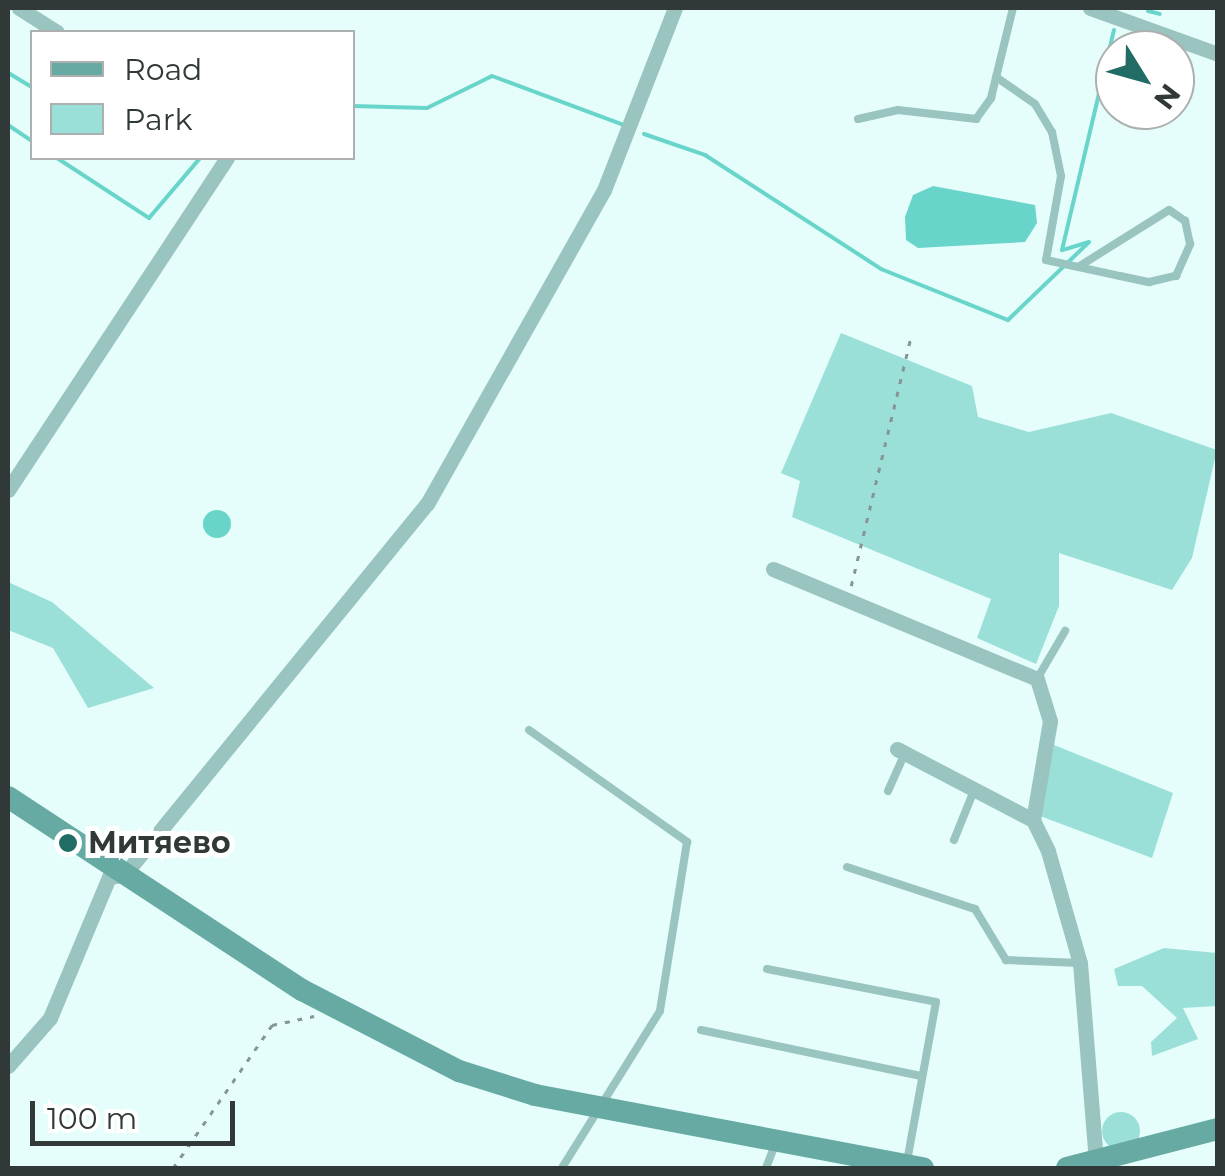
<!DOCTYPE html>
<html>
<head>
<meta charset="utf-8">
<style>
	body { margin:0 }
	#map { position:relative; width:1225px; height:1176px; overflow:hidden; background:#e5fefb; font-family:Montserrat,sans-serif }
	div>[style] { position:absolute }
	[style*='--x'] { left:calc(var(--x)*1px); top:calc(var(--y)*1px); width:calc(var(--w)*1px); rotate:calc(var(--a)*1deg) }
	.green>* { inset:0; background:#9be0d8 }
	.round { border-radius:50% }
	.water>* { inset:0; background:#69d5ca }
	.stream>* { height:4px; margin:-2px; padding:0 2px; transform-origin:2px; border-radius:2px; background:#69d5ca }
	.path>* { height:2.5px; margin-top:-1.25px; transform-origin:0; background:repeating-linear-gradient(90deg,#869695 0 5px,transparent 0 13px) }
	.lane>* { height:8px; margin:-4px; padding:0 4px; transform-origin:4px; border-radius:4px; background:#9ac4bf }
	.street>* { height:15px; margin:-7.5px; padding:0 7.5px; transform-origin:7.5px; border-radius:7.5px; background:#9ac4bf }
	.secondary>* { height:22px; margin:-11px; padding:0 11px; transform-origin:11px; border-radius:11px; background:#67aaa3 }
	.dots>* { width:28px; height:28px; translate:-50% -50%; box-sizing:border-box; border:5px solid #fff; border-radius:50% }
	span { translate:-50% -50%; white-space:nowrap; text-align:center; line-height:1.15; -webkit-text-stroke:10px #fff; paint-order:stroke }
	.poi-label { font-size:30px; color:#303938; font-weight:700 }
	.left { translate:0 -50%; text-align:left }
	.frame { position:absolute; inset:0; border:10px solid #303938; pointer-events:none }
	.legend { position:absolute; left:30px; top:30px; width:325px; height:130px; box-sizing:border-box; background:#fff; border:2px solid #acb0af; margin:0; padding:12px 18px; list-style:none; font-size:30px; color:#303938 }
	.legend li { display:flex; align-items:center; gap:20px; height:50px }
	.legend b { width:50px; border:2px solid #acb0af }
	.north { position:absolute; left:1095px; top:30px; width:100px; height:100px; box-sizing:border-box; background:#fff; border:2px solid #acb0af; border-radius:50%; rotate:127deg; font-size:28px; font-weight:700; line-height:40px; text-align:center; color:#303938 }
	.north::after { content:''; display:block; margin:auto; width:35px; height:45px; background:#226c66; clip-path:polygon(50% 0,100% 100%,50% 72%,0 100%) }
	.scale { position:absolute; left:30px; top:1101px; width:205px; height:45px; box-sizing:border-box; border:5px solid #303938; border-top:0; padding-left:12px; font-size:30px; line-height:35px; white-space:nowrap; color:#303938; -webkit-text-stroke:8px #fff; paint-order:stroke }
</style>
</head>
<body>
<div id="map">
	<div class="green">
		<i style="clip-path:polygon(841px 333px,972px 386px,978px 417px,1029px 432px,1111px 413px,1217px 450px,1192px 558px,1172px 590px,1059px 553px,1059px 606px,1036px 664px,977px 638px,991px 599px,792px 517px,800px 481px,781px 473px)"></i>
		<i style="clip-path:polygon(8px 582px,52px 602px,154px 688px,88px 708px,53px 648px,8px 630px)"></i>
		<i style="clip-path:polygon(1054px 745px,1173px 793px,1152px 858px,1040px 816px)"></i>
		<i style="clip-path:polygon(1164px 948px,1217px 953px,1217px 1006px,1183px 1008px,1198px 1039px,1152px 1056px,1151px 1042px,1177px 1018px,1142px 986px,1118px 986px,1114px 969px)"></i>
		<i class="round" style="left:1102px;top:1112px;width:38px;height:38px"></i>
	</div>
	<div class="water">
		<i style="clip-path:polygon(933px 186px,1035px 205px,1037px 223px,1025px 242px,918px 248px,906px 240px,905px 217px,913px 195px)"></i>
		<i class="round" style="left:203px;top:510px;width:28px;height:28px"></i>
	</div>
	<div class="stream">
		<i style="--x:1148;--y:11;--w:12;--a:14"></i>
		<i style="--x:10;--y:74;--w:26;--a:31"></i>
		<i style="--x:352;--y:106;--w:75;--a:1.5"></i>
		<i style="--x:427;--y:108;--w:72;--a:-26.2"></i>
		<i style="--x:492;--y:76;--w:141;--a:20.4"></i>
		<i style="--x:8;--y:125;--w:29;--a:34"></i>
		<i style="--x:644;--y:134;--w:65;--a:19"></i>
		<i style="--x:705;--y:155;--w:210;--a:32.9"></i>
		<i style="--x:881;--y:269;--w:137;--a:21.9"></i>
		<i style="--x:1008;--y:320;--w:112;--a:-43.9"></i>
		<i style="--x:1089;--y:242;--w:28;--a:163"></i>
		<i style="--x:1062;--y:250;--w:226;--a:-76.7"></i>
		<i style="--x:57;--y:158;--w:110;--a:33.1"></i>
		<i style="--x:149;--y:218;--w:79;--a:-49.6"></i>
	</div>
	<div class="path">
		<i style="--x:851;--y:586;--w:253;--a:-76.5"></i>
		<i style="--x:173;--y:1168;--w:174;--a:-55.3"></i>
		<i style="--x:272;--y:1025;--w:43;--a:-12.1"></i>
	</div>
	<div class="lane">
		<i style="--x:996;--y:77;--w:47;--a:34.7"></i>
		<i style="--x:1035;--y:104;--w:33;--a:59"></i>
		<i style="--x:1052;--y:132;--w:45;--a:78.4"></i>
		<i style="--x:1061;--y:176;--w:85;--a:100.1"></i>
		<i style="--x:1046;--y:260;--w:76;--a:12.2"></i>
		<i style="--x:1120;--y:276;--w:30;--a:12"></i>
		<i style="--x:1149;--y:282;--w:28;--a:-13"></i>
		<i style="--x:1176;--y:276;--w:35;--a:-66"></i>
		<i style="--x:1190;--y:244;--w:24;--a:-102"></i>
		<i style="--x:1185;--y:221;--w:19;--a:-145"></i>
		<i style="--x:1169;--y:210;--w:107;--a:147.9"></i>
		<i style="--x:858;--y:119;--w:41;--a:-12.7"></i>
		<i style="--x:898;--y:110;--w:79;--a:6.6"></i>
		<i style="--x:976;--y:119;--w:26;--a:-54"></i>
		<i style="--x:991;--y:98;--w:93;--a:-76.3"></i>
		<i style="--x:1037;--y:679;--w:56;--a:-59.7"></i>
		<i style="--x:529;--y:730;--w:194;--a:35.3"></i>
		<i style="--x:687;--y:842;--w:171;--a:99.1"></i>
		<i style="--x:660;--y:1011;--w:185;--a:122"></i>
		<i style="--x:888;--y:791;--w:42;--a:-65.9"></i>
		<i style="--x:954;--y:840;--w:56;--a:-68"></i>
		<i style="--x:847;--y:867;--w:135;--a:18.2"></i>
		<i style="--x:975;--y:909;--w:60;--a:58.7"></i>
		<i style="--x:1006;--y:960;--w:74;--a:2.3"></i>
		<i style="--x:767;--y:969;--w:172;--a:11"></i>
		<i style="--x:936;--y:1002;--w:162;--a:100.3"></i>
		<i style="--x:701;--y:1030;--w:226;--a:11.8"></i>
		<i style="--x:766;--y:1168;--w:26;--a:-69"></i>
	</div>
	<div class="street">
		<i style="--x:19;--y:8;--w:45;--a:32.3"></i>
		<i style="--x:1090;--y:8;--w:136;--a:19.8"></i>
		<i style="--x:8;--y:490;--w:398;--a:-56.6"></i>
		<i style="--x:773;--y:569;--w:286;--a:22.6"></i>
		<i style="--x:1037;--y:679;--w:44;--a:72.8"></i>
		<i style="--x:1050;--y:721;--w:100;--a:99.7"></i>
		<i style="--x:897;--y:749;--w:153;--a:27.6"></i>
		<i style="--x:1033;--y:820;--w:34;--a:64"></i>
		<i style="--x:1048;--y:851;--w:116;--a:74.1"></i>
		<i style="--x:1080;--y:963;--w:201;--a:85.4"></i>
		<i style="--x:8;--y:1066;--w:64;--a:-48.8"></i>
		<i style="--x:50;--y:1018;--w:153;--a:-67.3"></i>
		<i style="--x:109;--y:877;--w:15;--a:-8"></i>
		<i style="--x:124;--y:875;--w:479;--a:-50.8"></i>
		<i style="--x:427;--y:504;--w:360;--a:-60.6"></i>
		<i style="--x:604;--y:190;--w:195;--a:-68.7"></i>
	</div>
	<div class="secondary">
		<i style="--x:8;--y:797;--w:352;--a:33.3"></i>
		<i style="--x:302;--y:990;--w:177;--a:27.3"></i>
		<i style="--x:459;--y:1071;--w:80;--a:17.5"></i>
		<i style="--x:535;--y:1095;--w:395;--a:10.7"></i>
		<i style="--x:1067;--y:1168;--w:156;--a:-14.5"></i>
	</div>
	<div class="dots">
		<i style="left:68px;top:843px;background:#226c66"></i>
	</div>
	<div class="poi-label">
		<span class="left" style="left:88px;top:843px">Митяево</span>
	</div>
	<div class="frame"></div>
	<ul class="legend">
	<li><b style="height:12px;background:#67aaa3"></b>Road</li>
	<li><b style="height:28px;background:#9be0d8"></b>Park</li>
	</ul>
	<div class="north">N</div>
	<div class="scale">100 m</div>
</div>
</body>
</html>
